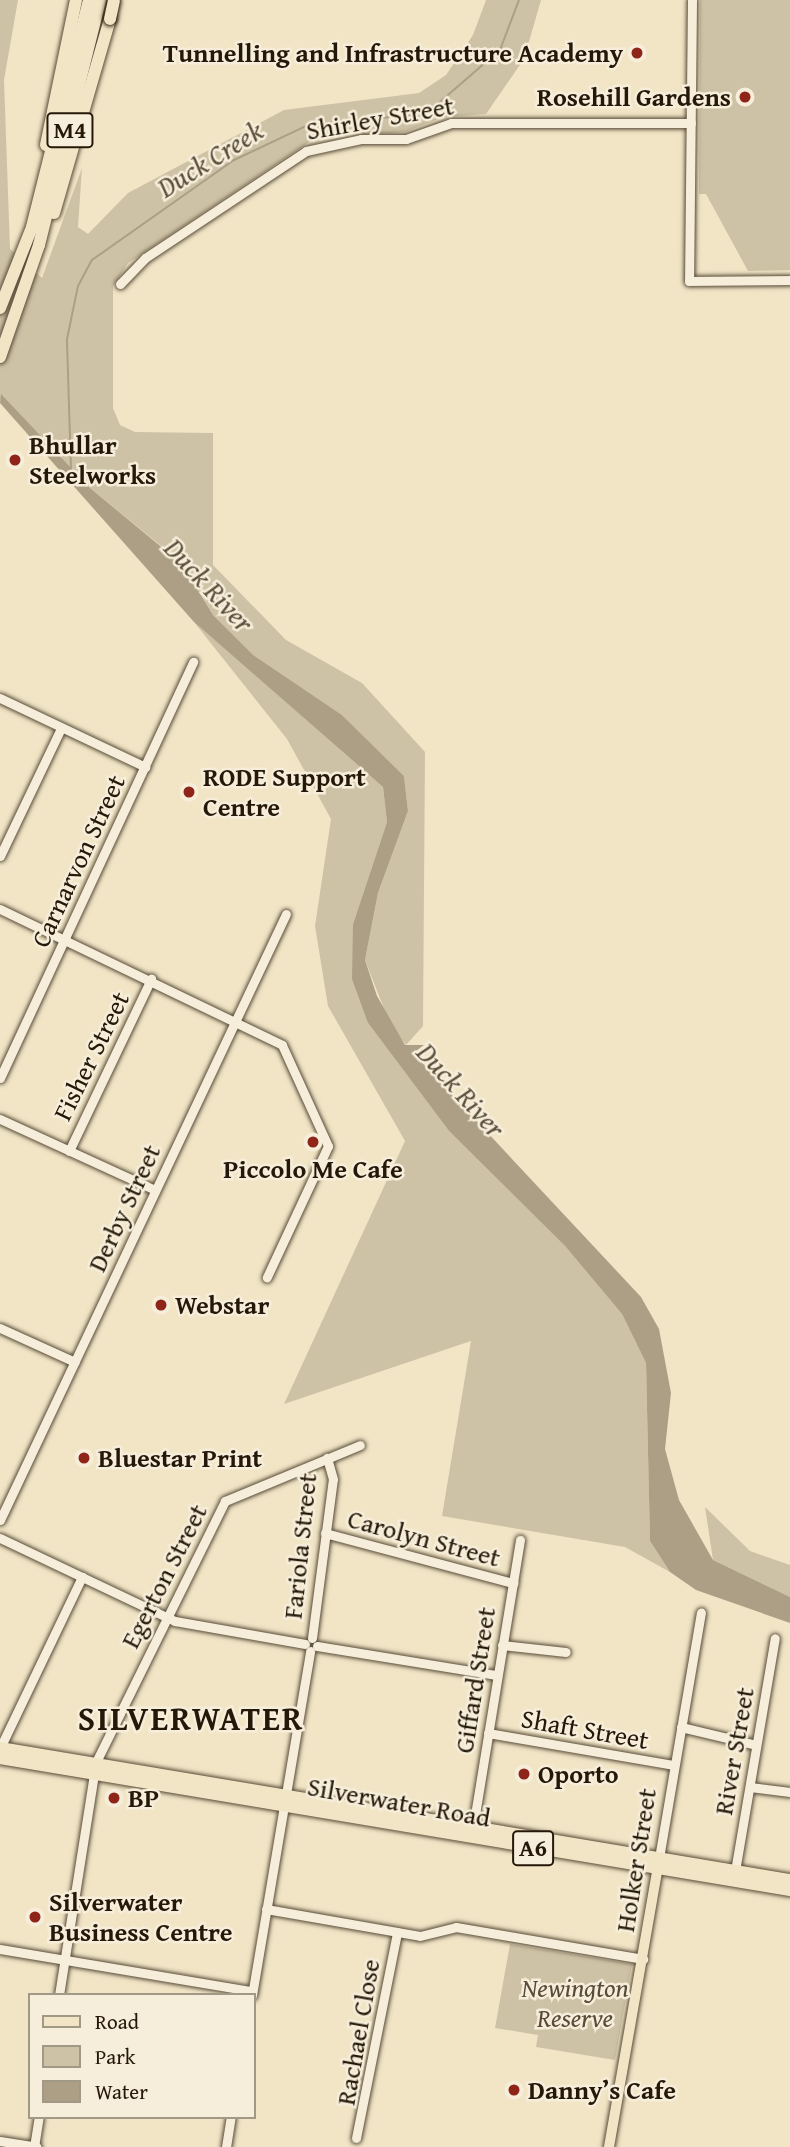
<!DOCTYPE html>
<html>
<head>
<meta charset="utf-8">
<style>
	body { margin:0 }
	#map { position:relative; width:790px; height:2147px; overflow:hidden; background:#f1e5c6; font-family:"Gentium Book Plus",serif }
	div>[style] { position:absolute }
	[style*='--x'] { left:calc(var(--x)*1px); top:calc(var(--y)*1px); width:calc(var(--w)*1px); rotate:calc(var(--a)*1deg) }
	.green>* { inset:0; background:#cec2a6 }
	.water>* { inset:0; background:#ac9f85 }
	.stream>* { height:2px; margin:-1px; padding:0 1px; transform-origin:1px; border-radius:1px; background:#ac9f85 }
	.roads { filter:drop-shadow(0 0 2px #584b38) drop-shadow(0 0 2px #584b38) }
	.minor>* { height:9px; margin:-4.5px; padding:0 4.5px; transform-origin:4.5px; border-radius:4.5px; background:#f6eeda }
	.major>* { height:10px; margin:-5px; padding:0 5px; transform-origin:5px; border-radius:5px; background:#f1e5c6 }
	.highway>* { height:12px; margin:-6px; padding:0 6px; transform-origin:6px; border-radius:6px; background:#f1e5c6 }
	.bridges { filter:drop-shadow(0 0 2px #251808) drop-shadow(0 0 2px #251808) }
	.highway-bridge>* { height:12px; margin:-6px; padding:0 6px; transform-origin:6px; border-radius:6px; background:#f1e5c6 }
	.dots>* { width:19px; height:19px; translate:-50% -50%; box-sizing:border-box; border:4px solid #f6eeda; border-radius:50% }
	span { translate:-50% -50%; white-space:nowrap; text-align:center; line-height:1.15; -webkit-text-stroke:5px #f6eeda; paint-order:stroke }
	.shield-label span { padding:2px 5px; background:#f6eeda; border:2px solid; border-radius:5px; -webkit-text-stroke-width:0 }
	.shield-label { font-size:24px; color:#251808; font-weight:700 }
	.poi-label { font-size:26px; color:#251808; font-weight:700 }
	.right { translate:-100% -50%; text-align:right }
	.left { translate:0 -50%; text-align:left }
	.street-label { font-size:26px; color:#251808 }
	.park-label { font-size:26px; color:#584b37; font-style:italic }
	.water-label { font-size:28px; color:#5b4e3a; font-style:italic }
	.district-label { font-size:33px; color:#251808; font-weight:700; letter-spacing:2px }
	.legend { position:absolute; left:28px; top:1993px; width:228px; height:126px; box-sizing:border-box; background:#f6eeda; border:2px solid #a29886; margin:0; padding:9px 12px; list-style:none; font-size:21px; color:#251808 }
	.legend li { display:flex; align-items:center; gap:14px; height:35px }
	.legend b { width:35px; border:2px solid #a29886 }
</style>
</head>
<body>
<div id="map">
	<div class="green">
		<i style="clip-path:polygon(0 0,18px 0,4px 80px,10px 249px,42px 278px,82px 168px,78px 227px,88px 234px,128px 193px,284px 110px,419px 93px,446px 75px,473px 35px,486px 0,541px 0,524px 59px,486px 114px,443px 117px,405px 132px,315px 138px,128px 263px,113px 286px,113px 408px,120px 425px,135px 432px,213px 433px,213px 565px,286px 640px,362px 683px,425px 752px,423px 1026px,406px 1045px,390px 1024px,365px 960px,378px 893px,408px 811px,404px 776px,342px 715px,253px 656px,213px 615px,182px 563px,90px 488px,0 399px)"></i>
		<i style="clip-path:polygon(700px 0,790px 0,790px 270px,748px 271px,706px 194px,699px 194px)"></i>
		<i style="clip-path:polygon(194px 622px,383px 787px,387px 822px,353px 924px,368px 1023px,449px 1131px,565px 1246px,622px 1314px,646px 1363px,650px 1541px,670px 1572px,625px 1547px,442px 1516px,471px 1341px,284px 1404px,405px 1141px,328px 1006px,315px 926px,331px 819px,287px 739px)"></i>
		<i style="clip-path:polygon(705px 1507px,750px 1551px,790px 1565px,790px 1597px,713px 1560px)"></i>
		<i style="clip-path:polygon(510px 1944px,632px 1964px,615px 2060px,536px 2047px,538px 2035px,495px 2028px)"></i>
	</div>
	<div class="water">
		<i style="clip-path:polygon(1px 394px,90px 488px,182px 564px,213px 615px,253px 655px,342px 715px,404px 776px,408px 811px,378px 893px,365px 960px,377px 996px,405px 1045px,424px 1045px,413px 1053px,641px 1297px,659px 1329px,671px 1393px,665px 1449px,679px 1500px,713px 1560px,790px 1597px,790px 1623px,696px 1590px,670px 1572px,650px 1541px,646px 1363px,622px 1314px,565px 1246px,449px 1131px,368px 1023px,352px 979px,353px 924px,387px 822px,383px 787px,194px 622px,0 403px)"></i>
	</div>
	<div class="stream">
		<i style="--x:71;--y:469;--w:130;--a:-91.8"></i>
		<i style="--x:67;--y:339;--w:54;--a:-78.3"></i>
		<i style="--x:78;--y:286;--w:30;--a:-62"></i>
		<i style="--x:92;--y:260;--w:174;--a:-35.2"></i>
		<i style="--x:234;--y:160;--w:84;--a:-25.3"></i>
		<i style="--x:310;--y:124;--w:116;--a:-4.9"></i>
		<i style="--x:426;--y:114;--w:98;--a:-40.9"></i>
		<i style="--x:500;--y:50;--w:53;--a:-69.2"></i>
	</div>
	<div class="roads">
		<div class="minor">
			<i style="--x:692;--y:0;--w:281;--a:90.6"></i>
			<i style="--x:689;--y:281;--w:101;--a:-0.6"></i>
			<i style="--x:120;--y:284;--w:36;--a:-46"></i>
			<i style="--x:145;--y:258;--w:193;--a:-33.6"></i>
			<i style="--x:306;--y:151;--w:56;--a:-12.3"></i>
			<i style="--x:361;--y:139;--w:45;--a:0"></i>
			<i style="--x:406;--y:139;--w:48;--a:-19.6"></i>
			<i style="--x:451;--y:123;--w:240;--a:0"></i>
			<i style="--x:0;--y:698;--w:161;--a:25.4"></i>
			<i style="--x:0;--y:856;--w:142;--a:-64.5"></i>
			<i style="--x:0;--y:909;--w:313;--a:25.7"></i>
			<i style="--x:282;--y:1045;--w:111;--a:65.5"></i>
			<i style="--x:328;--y:1146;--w:145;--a:115"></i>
			<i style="--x:0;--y:1078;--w:459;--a:-65.1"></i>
			<i style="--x:0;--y:1119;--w:170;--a:24.6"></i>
			<i style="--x:69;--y:1151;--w:191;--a:-64.5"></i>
			<i style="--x:0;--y:1328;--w:82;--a:24.4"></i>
			<i style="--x:0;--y:1520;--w:670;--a:-64.74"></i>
			<i style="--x:325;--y:1533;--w:195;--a:14.9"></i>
			<i style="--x:0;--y:1538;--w:194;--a:25.4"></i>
			<i style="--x:175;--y:1621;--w:132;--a:10"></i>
			<i style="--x:312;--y:1638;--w:160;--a:-82.5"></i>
			<i style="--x:333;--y:1479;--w:22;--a:-106"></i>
			<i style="--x:502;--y:1645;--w:64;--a:6.2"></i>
			<i style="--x:317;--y:1646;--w:182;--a:9.2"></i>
			<i style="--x:681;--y:1727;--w:77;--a:13.5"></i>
			<i style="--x:488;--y:1733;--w:189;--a:9.8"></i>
			<i style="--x:0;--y:1748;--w:190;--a:-64.4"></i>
			<i style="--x:95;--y:1764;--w:293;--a:-63.7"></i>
			<i style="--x:225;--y:1501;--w:146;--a:-22.5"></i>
			<i style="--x:750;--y:1787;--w:40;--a:7.1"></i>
			<i style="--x:473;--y:1827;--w:291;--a:-80.7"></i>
			<i style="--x:659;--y:1858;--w:249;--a:-80.3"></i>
			<i style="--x:735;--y:1871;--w:236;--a:-80.3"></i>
			<i style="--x:266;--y:1909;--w:156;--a:9.9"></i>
			<i style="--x:420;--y:1936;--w:37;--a:-14"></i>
			<i style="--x:456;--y:1927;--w:190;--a:9.7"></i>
			<i style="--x:0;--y:1949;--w:255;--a:9.5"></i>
			<i style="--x:59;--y:1995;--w:225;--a:-81"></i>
			<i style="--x:252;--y:1995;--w:349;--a:-80.4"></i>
			<i style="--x:356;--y:2138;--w:210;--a:-78.7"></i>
			<i style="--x:0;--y:2141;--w:37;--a:9"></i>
			<i style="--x:34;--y:2147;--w:30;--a:-81"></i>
			<i style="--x:226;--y:2147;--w:30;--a:-81"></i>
		</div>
		<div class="major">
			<i style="--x:609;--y:2147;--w:290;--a:-80.1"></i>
		</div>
		<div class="highway">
			<i style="--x:46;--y:145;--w:148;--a:-78.3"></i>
			<i style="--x:54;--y:213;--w:202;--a:-73.9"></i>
			<i style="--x:0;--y:308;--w:87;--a:-68.4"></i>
			<i style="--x:32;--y:227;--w:234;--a:-75.9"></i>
			<i style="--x:0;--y:357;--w:119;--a:-70.8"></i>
			<i style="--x:39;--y:245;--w:252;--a:-76"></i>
			<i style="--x:0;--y:1748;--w:801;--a:9.49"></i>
			<i style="--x:0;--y:1758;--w:801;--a:9.49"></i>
		</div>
	</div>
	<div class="bridges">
		<div class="highway-bridge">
			<i style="--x:110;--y:19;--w:19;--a:-78"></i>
		</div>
	</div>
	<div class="dots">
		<i style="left:637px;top:53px;background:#8f2418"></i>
		<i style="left:745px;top:97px;background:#8f2418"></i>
		<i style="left:15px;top:460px;background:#8f2418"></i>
		<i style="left:189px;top:792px;background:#8f2418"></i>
		<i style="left:313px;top:1142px;background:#8f2418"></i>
		<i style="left:161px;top:1305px;background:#8f2418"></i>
		<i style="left:84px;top:1458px;background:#8f2418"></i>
		<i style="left:524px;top:1774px;background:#8f2418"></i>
		<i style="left:114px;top:1798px;background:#8f2418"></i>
		<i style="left:35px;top:1917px;background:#8f2418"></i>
		<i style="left:514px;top:2090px;background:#8f2418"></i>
	</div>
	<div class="shield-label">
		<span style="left:70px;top:130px">M4</span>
		<span style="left:533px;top:1848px">A6</span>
	</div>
	<div class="poi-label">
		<span class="right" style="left:623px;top:53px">Tunnelling and Infrastructure Academy</span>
		<span class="right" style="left:731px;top:97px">Rosehill Gardens</span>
		<span class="left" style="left:29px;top:460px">Bhullar<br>Steelworks</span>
		<span class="left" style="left:203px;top:792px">RODE Support<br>Centre</span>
		<span style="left:313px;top:1169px">Piccolo Me Cafe</span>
		<span class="left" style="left:175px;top:1305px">Webstar</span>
		<span class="left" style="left:98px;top:1458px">Bluestar Print</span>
		<span class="left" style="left:538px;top:1774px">Oporto</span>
		<span class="left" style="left:128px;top:1798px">BP</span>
		<span class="left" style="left:49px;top:1917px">Silverwater<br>Business Centre</span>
		<span class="left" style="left:528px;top:2090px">Danny’s Cafe</span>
	</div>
	<div class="street-label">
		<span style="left:380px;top:118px;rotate:-10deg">Shirley Street</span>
		<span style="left:78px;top:861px;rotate:-65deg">Carnarvon Street</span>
		<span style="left:91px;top:1056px;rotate:-64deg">Fisher Street</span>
		<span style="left:124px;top:1208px;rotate:-65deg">Derby Street</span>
		<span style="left:424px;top:1538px;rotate:15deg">Carolyn Street</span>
		<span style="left:300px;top:1546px;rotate:-84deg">Fariola Street</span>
		<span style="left:164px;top:1576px;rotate:-63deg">Egerton Street</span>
		<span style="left:475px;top:1680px;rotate:-81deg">Giffard Street</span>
		<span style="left:585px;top:1729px;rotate:10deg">Shaft Street</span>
		<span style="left:734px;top:1751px;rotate:-80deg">River Street</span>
		<span style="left:399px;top:1802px;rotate:10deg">Silverwater Road</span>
		<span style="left:636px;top:1860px;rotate:-81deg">Holker Street</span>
		<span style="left:358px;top:2032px;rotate:-80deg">Rachael Close</span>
	</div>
	<div class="park-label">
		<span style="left:575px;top:2003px">Newington<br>Reserve</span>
	</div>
	<div class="water-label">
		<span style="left:210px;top:159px;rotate:-32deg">Duck Creek</span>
		<span style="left:209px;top:585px;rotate:47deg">Duck River</span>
		<span style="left:461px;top:1090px;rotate:48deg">Duck River</span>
	</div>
	<div class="district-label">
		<span style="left:191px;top:1719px">SILVERWATER</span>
	</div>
	<ul class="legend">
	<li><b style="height:9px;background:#f1e5c6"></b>Road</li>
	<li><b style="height:19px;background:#cec2a6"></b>Park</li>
	<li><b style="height:19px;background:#ac9f85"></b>Water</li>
	</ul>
</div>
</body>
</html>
